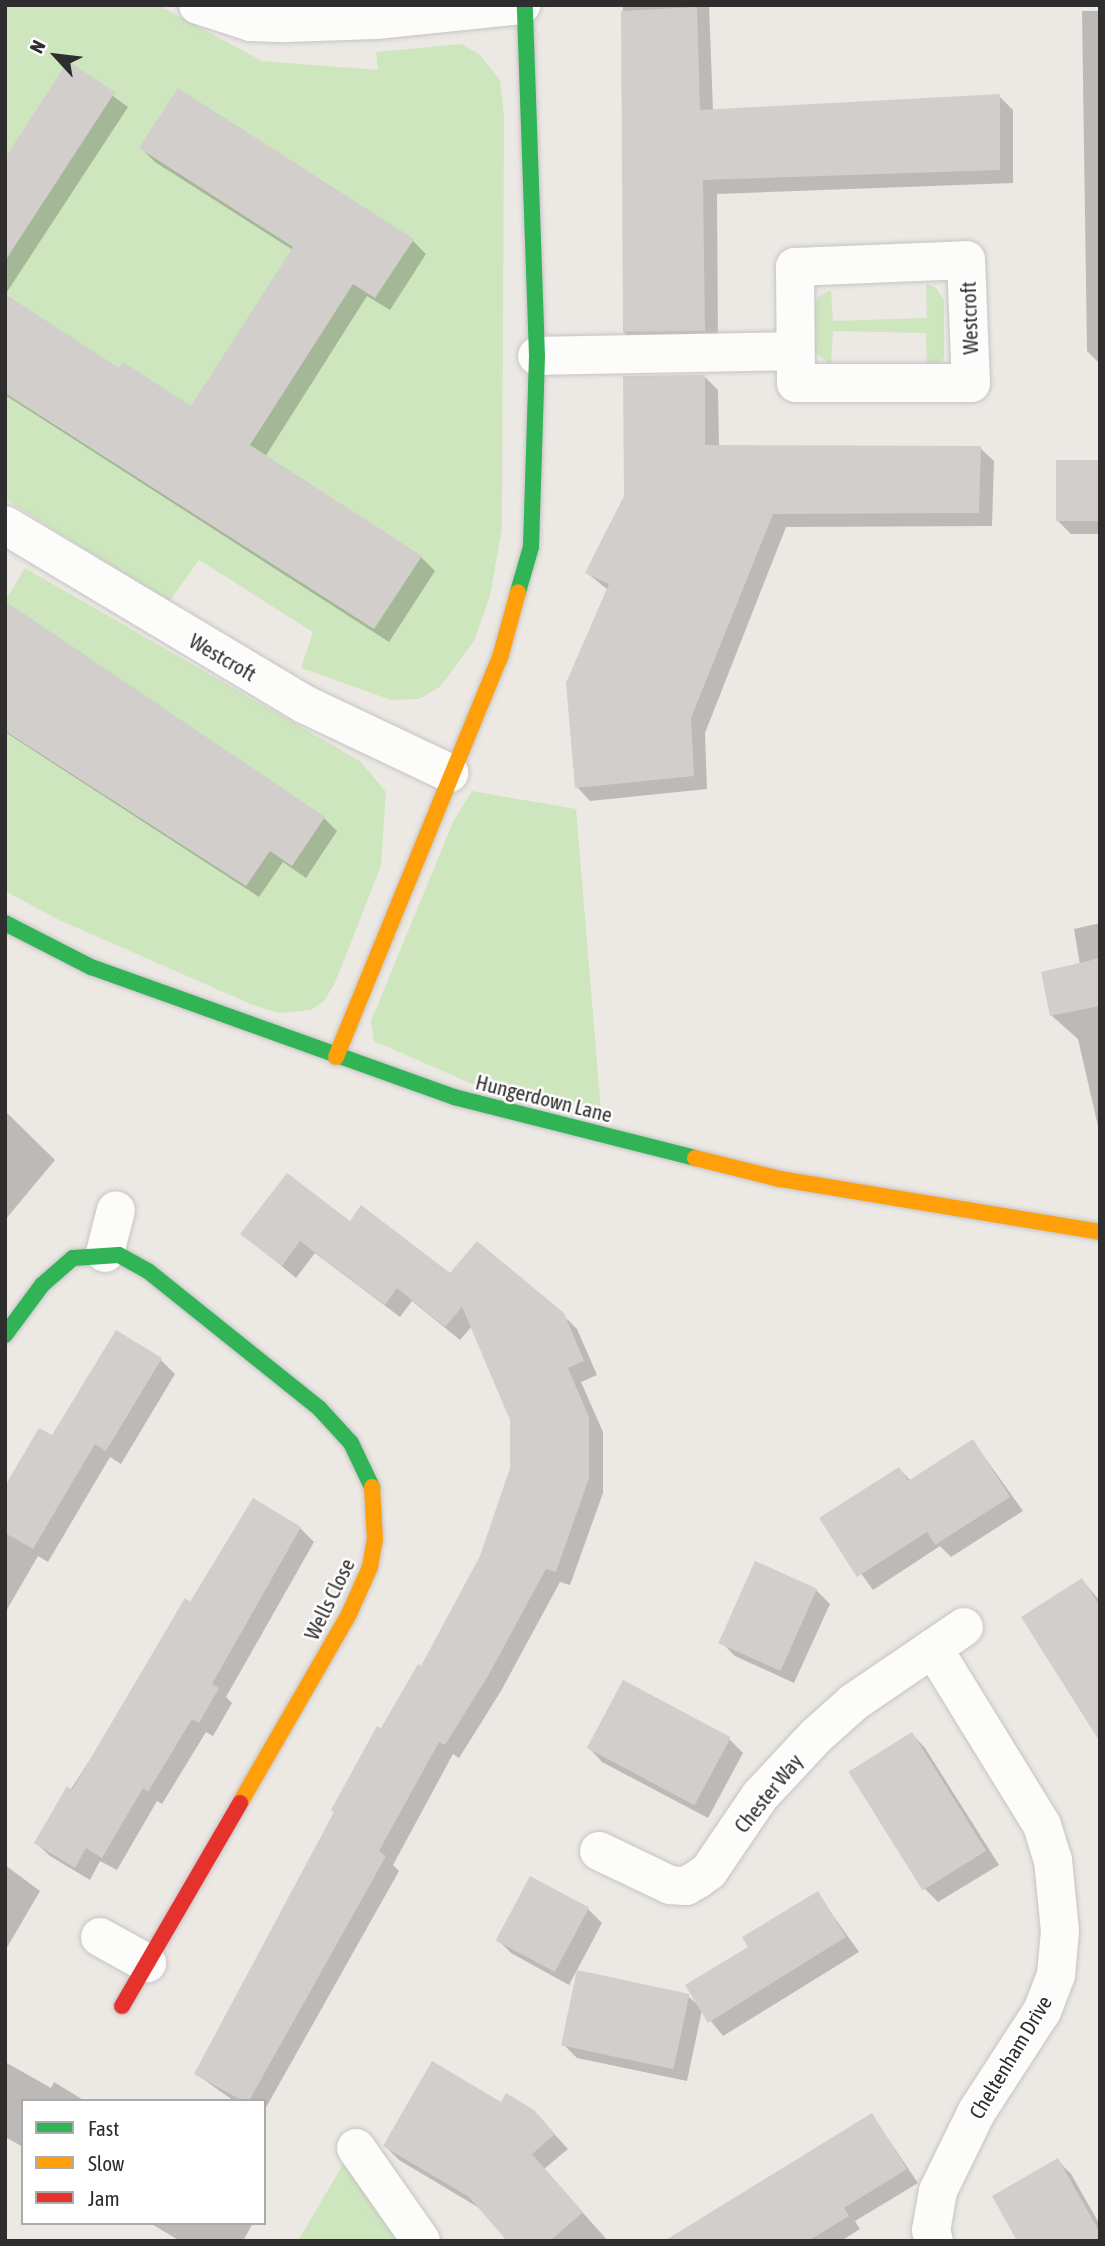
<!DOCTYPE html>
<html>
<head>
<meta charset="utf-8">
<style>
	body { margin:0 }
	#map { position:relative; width:1105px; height:2246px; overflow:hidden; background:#ece8e4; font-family:"Asap Condensed",sans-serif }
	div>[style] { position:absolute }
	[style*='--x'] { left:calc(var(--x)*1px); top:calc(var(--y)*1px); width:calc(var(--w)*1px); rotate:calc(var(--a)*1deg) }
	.green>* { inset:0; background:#cee6be }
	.shadow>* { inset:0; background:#0003 }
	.building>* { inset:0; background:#d1cecb; transform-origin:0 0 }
	.roads { filter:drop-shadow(0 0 2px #c5c4c5) drop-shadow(0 0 2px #c5c4c5) }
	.street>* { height:38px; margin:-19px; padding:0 19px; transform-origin:19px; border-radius:19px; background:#fcfcfb }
	.fast>* { height:16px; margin:-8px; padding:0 8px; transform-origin:8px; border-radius:8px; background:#30b455 }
	.slow>* { height:16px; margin:-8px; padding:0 8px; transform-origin:8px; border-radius:8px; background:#ff9f0a }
	.jam>* { height:16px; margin:-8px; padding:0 8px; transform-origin:8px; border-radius:8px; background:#e5322d }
	span { translate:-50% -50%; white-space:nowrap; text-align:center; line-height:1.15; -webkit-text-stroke:5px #fff; paint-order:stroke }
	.street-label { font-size:21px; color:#2e2e2e }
	.frame { position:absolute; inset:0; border:7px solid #2e2e2e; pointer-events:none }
	.legend { position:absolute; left:21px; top:2099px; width:245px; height:126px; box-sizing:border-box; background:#fff; border:2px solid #ababab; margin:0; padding:9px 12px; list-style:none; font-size:21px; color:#2e2e2e }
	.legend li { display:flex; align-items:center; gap:14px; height:35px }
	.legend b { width:35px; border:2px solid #ababab }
	.north { position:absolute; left:21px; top:21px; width:70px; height:70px; -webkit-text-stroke:5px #fff; paint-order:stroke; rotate:297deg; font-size:19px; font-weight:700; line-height:28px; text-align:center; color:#2e2e2e }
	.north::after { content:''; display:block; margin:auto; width:24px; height:32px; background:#2e2e2e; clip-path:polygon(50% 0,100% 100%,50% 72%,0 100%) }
</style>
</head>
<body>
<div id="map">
	<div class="green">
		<i style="clip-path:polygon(5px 5px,158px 5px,262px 61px,378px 70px,376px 52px,462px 44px,480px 55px,500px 80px,504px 116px,502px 528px,490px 596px,474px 641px,440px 687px,419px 699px,391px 700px,301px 668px,313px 632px,199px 560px,169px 602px,5px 499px)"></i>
		<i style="clip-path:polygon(926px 283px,936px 288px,944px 300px,944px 358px,937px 365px,927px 369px,926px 333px,833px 331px,831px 365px,814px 351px,813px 309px,818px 297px,831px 290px,833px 321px,927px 318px)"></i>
		<i style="clip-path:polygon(25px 568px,360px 761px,386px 792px,381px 866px,335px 983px,324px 1001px,311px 1010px,278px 1013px,253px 1005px,57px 919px,5px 891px,5px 601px)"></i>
		<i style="clip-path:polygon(472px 791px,576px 809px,601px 1111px,477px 1086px,374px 1041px,371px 1021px,453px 822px)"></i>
		<i style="clip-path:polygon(359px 2137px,419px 2241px,298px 2241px)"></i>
	</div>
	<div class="shadow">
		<i style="clip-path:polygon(623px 5px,709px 5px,713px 111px,999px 96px,1013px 110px,1013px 183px,717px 194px,718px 344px,638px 346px,624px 332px)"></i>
		<i style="clip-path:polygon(1082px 11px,1100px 11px,1100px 364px,1087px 351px)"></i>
		<i style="clip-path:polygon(69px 64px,128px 107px,5px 295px,5px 161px)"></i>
		<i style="clip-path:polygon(141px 148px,412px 240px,426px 254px,390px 310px,367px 296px,265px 457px,421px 557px,435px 571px,389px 642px,5px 395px,5px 296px,119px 371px,191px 408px,293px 250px,155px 162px)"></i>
		<i style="clip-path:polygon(704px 376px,718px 390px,719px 447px,980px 448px,994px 461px,992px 526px,786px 527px,705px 733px,707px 789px,590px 801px,577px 787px,608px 590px,587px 573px)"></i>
		<i style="clip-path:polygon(1100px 462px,1100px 534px,1071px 534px,1057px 520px)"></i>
		<i style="clip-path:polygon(5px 603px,324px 818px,337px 831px,306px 878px,283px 862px,259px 897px,5px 732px)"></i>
		<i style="clip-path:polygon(1100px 923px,1100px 1135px,1078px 1039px,1051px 1015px,1080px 965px,1074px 929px)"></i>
		<i style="clip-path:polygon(5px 1111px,55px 1160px,5px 1220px)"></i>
		<i style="clip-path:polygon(350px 1223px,451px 1275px,562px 1314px,577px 1329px,597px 1375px,581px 1382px,603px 1432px,603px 1493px,570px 1585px,560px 1582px,501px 1691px,459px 1758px,453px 1754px,393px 1865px,399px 1871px,264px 2111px,264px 2101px,234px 2101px,196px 2074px,381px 1730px,422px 1669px,482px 1557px,512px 1468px,512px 1420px,472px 1326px,460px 1340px,412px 1301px,400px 1317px,315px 1253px,296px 1278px,243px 1234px)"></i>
		<i style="clip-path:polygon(161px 1360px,175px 1374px,121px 1464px,110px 1457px,48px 1562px,38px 1556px,5px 1613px,5px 1489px,52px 1438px)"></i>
		<i style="clip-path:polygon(973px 1441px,1023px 1511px,951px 1557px,940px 1546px,873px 1590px,822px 1519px,899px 1469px,911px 1481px)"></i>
		<i style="clip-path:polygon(300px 1528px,314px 1542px,226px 1697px,232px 1703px,213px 1736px,206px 1732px,162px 1804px,157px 1801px,117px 1870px,100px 1861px,90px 1880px,50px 1856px,36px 1843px,191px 1604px)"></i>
		<i style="clip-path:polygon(1082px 1580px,1100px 1601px,1100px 1741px)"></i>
		<i style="clip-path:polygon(816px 1590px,830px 1604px,794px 1683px,735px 1656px,721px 1642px)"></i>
		<i style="clip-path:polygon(623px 1683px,729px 1739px,743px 1753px,708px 1818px,602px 1762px,589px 1748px)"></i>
		<i style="clip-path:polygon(912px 1734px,925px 1748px,999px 1865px,938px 1902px,925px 1889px)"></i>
		<i style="clip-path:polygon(5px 1865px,40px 1891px,5px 1951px)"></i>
		<i style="clip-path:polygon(531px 1879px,588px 1909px,602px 1923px,569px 1985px,511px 1953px,497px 1939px)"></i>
		<i style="clip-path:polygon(817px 1893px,859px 1952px,723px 2036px,702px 2010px,687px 2081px,577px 2058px,563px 2044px,688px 1996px,697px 2004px,750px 1948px)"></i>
		<i style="clip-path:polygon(5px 2062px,51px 2088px,54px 2082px,85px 2101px,23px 2101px,23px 2147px,5px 2137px)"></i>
		<i style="clip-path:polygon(501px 2104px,547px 2126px,568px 2149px,544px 2169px,608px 2241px,510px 2241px,481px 2209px,399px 2160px,385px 2146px)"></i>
		<i style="clip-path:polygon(872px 2115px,918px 2183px,855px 2221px,860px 2229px,841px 2241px,697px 2241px)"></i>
		<i style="clip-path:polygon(1057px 2160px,1071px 2174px,1100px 2225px,1100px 2241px)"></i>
		<i style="clip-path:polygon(150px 2223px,253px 2223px,243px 2241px,180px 2241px)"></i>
	</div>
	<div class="building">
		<i style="clip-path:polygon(697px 7px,700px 110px,1000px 94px,1000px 170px,703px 180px,705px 331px,623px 332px,621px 11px)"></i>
		<i style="clip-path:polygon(68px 61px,115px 92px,5px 261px,5px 158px)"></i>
		<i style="clip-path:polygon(178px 88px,414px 239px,375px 298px,353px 284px,250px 445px,422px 556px,374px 629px,5px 393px,5px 294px,119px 368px,123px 362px,191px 406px,293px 247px,139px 148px)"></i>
		<i style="clip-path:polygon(705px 375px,705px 445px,981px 446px,979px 513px,773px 514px,691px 718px,694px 776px,575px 788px,566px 683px,609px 584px,585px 573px,624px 496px,623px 376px)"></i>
		<i style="left:1056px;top:460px;width:44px;height:61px"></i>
		<i style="clip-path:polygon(5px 601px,325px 817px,292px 866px,270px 851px,246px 886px,5px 731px)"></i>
		<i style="clip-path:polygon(1100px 958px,1100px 1006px,1050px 1016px,1041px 972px)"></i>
		<i style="clip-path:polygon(287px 1173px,350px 1221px,361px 1205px,450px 1273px,477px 1241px,564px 1313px,584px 1361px,568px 1368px,589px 1417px,589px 1478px,556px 1572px,546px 1569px,488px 1676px,445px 1745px,439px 1742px,379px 1851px,386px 1856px,249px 2101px,243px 2101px,194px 2074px,334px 1812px,331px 1810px,377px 1726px,381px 1728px,418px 1664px,421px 1666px,480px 1556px,510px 1468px,510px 1420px,462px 1307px,445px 1327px,397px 1288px,385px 1305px,300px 1241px,282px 1266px,240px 1234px)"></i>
		<i style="clip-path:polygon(116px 1330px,162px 1358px,106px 1451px,95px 1444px,33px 1549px,5px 1533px,5px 1486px,39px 1428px,52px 1435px)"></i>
		<i style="clip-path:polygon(973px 1439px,1010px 1497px,935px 1545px,927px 1532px,857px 1577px,819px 1518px,899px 1467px,908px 1481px)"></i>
		<i style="clip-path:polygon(253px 1498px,301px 1527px,212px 1684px,219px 1688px,199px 1723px,192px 1719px,148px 1792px,143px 1788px,102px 1858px,86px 1848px,75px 1868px,34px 1843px,67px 1786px,72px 1790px,185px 1598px,190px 1602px)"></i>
		<i style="left:755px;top:1561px;width:68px;height:90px;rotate:24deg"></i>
		<i style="clip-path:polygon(1082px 1578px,1100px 1606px,1100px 1742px,1021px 1617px)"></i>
		<i style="left:623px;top:1680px;width:122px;height:77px;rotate:28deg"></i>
		<i style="left:912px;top:1732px;width:140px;height:75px;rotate:58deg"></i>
		<i style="left:530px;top:1876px;width:67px;height:73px;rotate:28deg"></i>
		<i style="clip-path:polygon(818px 1891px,846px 1937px,708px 2023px,685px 1985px,748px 1947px,742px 1937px)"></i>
		<i style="left:577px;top:1970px;width:115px;height:77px;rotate:12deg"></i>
		<i style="clip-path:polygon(432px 2061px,501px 2102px,506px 2093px,534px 2110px,555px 2134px,532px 2154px,583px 2212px,550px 2241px,507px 2241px,469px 2197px,383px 2146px)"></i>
		<i style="clip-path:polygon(872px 2113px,907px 2169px,844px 2208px,849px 2216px,808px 2241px,664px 2241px)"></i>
		<i style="clip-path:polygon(1058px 2158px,1100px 2233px,1100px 2241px,1017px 2241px,992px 2196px)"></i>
	</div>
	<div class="roads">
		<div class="street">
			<i style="--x:198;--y:5;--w:56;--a:17.8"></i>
			<i style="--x:251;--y:22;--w:34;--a:2"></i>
			<i style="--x:285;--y:23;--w:91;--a:-1.9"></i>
			<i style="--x:376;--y:20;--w:146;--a:-5.9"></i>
			<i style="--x:966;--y:260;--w:123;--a:87.7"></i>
			<i style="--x:971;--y:383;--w:175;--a:180"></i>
			<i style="--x:796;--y:383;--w:116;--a:-90.5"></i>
			<i style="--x:795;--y:267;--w:171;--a:-2.3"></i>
			<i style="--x:537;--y:356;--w:258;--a:-1.1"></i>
			<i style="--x:5;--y:525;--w:348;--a:30.9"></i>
			<i style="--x:304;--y:704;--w:161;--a:25.4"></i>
			<i style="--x:105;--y:1253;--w:44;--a:-75.7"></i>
			<i style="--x:933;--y:1648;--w:208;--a:58.4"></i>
			<i style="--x:1042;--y:1825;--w:37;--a:73"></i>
			<i style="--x:1053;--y:1860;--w:71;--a:84.4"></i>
			<i style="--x:1060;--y:1931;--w:44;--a:95.2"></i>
			<i style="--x:1056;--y:1975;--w:39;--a:111"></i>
			<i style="--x:1042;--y:2011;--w:119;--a:123"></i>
			<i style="--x:977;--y:2111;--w:89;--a:116"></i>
			<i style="--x:938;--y:2191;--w:40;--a:100"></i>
			<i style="--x:931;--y:2230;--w:11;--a:75"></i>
			<i style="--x:599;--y:1851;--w:79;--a:25.6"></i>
			<i style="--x:670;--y:1885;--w:16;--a:4"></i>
			<i style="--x:686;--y:1886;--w:14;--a:-30"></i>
			<i style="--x:698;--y:1879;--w:14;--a:-36"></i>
			<i style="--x:709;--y:1871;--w:91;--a:-55.8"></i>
			<i style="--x:760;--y:1796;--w:82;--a:-47"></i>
			<i style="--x:816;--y:1736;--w:51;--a:-41.8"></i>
			<i style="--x:854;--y:1702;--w:133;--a:-34.3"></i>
			<i style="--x:100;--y:1937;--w:54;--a:29"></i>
			<i style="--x:356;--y:2148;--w:113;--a:55"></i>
		</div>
		<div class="fast">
			<i style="--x:518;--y:592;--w:47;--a:-73.9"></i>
			<i style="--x:531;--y:547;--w:191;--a:-88.2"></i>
			<i style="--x:537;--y:356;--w:351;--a:-92"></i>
			<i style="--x:5;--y:923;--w:97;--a:27.1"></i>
			<i style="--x:91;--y:967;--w:386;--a:19.7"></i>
			<i style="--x:454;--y:1097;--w:249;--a:14.2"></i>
			<i style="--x:5;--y:1335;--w:62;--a:-53.5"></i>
			<i style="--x:42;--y:1285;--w:41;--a:-41.1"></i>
			<i style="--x:73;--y:1258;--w:46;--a:-3.7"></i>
			<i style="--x:119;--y:1255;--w:33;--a:29"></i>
			<i style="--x:148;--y:1271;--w:219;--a:38.7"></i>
			<i style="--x:319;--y:1408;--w:47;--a:47.6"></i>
			<i style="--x:351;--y:1443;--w:49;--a:64.5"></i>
		</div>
		<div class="slow">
			<i style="--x:336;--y:1057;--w:431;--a:-67.7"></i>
			<i style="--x:500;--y:658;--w:68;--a:-74.7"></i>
			<i style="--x:695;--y:1158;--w:88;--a:13.9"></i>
			<i style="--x:780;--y:1179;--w:324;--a:9.4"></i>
			<i style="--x:240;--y:1803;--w:218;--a:-60"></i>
			<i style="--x:349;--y:1614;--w:51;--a:-65.9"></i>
			<i style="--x:370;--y:1567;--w:27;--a:-80"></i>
			<i style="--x:375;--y:1540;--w:53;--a:-93.2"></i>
		</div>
		<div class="jam">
			<i style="--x:122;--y:2006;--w:235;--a:-59.8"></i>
		</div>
	</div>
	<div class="street-label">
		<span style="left:969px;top:318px;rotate:-92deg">Westcroft</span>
		<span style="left:223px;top:657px;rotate:30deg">Westcroft</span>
		<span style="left:544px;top:1098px;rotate:14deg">Hungerdown Lane</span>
		<span style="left:329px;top:1599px;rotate:-64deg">Wells Close</span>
		<span style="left:768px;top:1793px;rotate:-51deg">Chester Way</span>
		<span style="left:1010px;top:2057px;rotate:-59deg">Cheltenham Drive</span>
	</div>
	<div class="frame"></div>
	<ul class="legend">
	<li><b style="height:9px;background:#30b455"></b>Fast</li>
	<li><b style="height:9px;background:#ff9f0a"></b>Slow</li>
	<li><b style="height:9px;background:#e5322d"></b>Jam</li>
	</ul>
	<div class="north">N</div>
</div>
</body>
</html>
